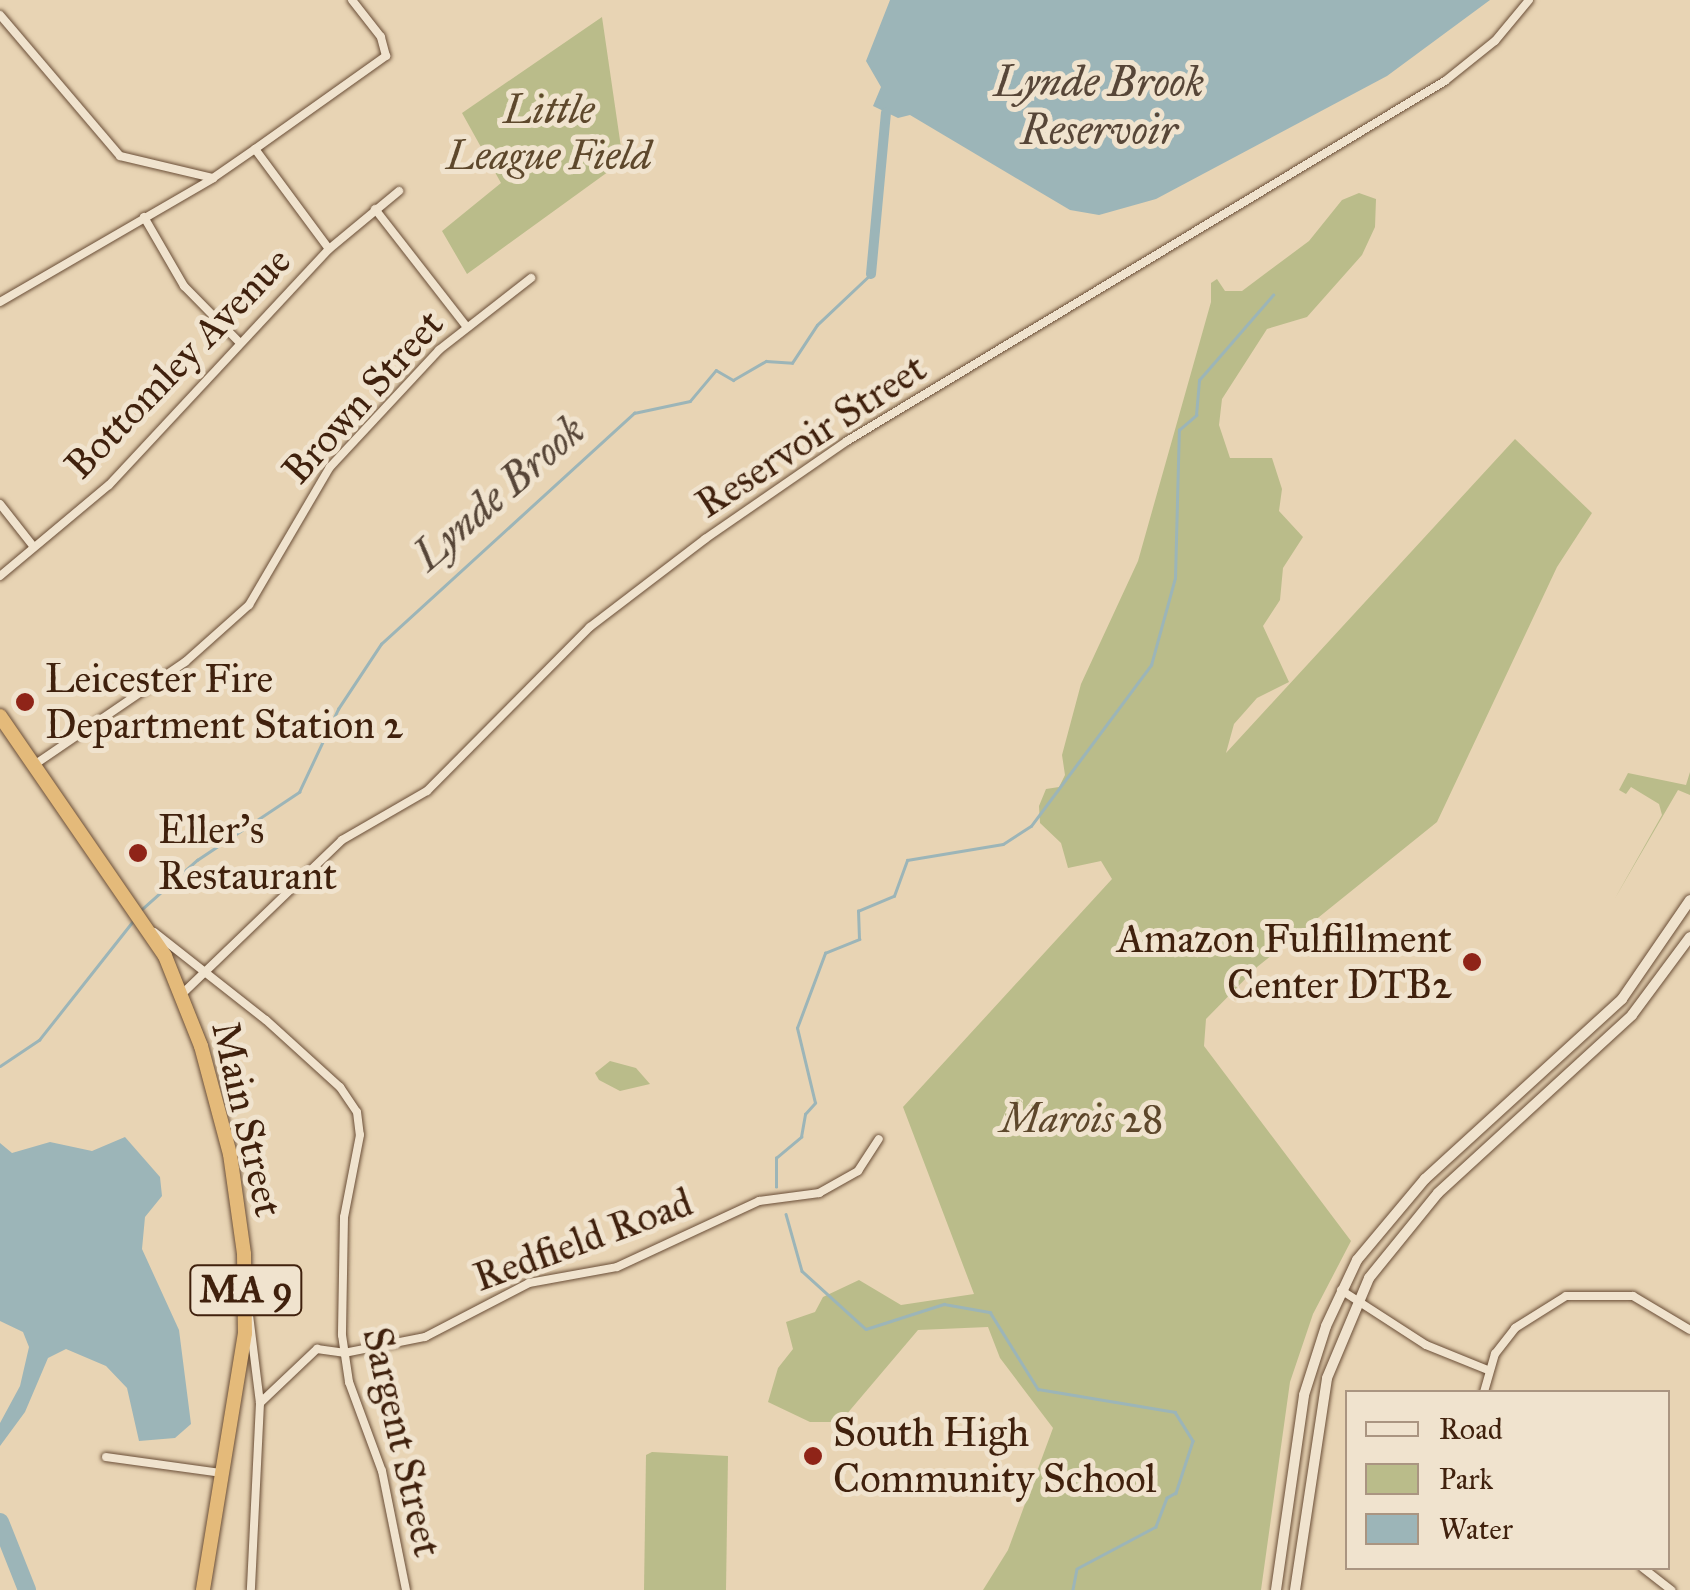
<!DOCTYPE html>
<html>
<head>
<meta charset="utf-8">
<style>
	body { margin:0 }
	#map { position:relative; width:1690px; height:1590px; overflow:hidden; background:#e8d4b4; font-family:"IM FELL Great Primer",serif }
	div>[style] { position:absolute }
	[style*='--x'] { left:calc(var(--x)*1px); top:calc(var(--y)*1px); width:calc(var(--w)*1px); rotate:calc(var(--a)*1deg) }
	.green>* { inset:0; background:#babc8a }
	.water>* { inset:0; background:#9cb5b8 }
	.stream>* { height:2.5px; margin:-1.25px; padding:0 1.25px; transform-origin:1.25px; border-radius:1.25px; background:#9cb5b8 }
	.canal>* { height:10px; margin:-5px; padding:0 5px; transform-origin:5px; border-radius:5px; background:#9cb5b8 }
	.river>* { height:18px; margin:-9px; padding:0 9px; transform-origin:9px; border-radius:9px; background:#9cb5b8 }
	.roads { filter:drop-shadow(0 0 2px #6a4e37) drop-shadow(0 0 2px #6a4e37) }
	.street>* { height:8px; margin:-4px; padding:0 4px; transform-origin:4px; border-radius:4px; background:#f0e3ce }
	.secondary>* { height:10px; margin:-5px; padding:0 5px; transform-origin:5px; border-radius:5px; background:#f0e3ce }
	.highway>* { height:14px; margin:-7px; padding:0 7px; transform-origin:7px; border-radius:7px; background:#e4ba7a }
	.dots>* { width:28px; height:28px; translate:-50% -50%; box-sizing:border-box; border:5px solid #f0e3ce; border-radius:50% }
	span { translate:-50% -50%; white-space:nowrap; text-align:center; line-height:1.15; -webkit-text-stroke:10px #f0e3ce; paint-order:stroke }
	.shield-label span { padding:2px 8px; background:#f0e3ce; border:2px solid; border-radius:8px; -webkit-text-stroke-width:0 }
	.shield-label { font-size:38px; color:#40210d; font-weight:700 }
	.park-label { font-size:40px; color:#5e482c; font-style:italic }
	.street-label { font-size:40px; color:#40210d }
	.poi-label { font-size:40px; color:#40210d }
	.left { translate:0 -50%; text-align:left }
	.right { translate:-100% -50%; text-align:right }
	.water-label { font-size:42px; color:#574638; font-style:italic }
	.legend { position:absolute; left:1345px; top:1390px; width:325px; height:180px; box-sizing:border-box; background:#f0e3ce; border:2px solid #aa9581; margin:0; padding:12px 18px; list-style:none; font-size:30px; color:#40210d }
	.legend li { display:flex; align-items:center; gap:20px; height:50px }
	.legend b { width:50px; border:2px solid #aa9581 }
</style>
</head>
<body>
<div id="map">
	<div class="green">
		<i style="clip-path:polygon(602px 17px,623px 161px,467px 274px,442px 231px,501px 183px,462px 113px)"></i>
		<i style="clip-path:polygon(1359px 193px,1376px 199px,1375px 227px,1362px 255px,1307px 317px,1267px 329px,1222px 399px,1219px 425px,1230px 458px,1272px 458px,1282px 489px,1279px 511px,1303px 537px,1283px 568px,1280px 600px,1263px 626px,1289px 682px,1257px 698px,1234px 724px,1226px 753px,1515px 439px,1592px 513px,1557px 567px,1437px 822px,1257px 967px,1206px 1019px,1204px 1046px,1351px 1241px,1313px 1314px,1290px 1382px,1261px 1590px,983px 1590px,1008px 1550px,1053px 1428px,1000px 1358px,988px 1327px,918px 1330px,840px 1422px,810px 1422px,768px 1402px,778px 1368px,793px 1349px,786px 1322px,815px 1312px,823px 1297px,859px 1280px,901px 1305px,974px 1294px,903px 1107px,1112px 879px,1101px 861px,1068px 868px,1061px 843px,1040px 823px,1039px 806px,1046px 789px,1059px 787px,1065px 775px,1062px 755px,1081px 684px,1138px 561px,1211px 302px,1211px 283px,1217px 279px,1225px 291px,1242px 291px,1309px 241px,1342px 200px)"></i>
		<i style="clip-path:polygon(1690px 772px,1690px 795px,1678px 790px,1614px 900px,1662px 815px,1659px 804px,1631px 787px,1626px 794px,1619px 790px,1628px 773px,1686px 785px)"></i>
		<i style="clip-path:polygon(610px 1061px,636px 1068px,650px 1084px,620px 1091px,599px 1080px,595px 1073px)"></i>
		<i style="clip-path:polygon(652px 1452px,728px 1456px,726px 1590px,644px 1590px,646px 1455px)"></i>
	</div>
	<div class="water">
		<i style="clip-path:polygon(890px 0,1490px 0,1387px 76px,1156px 199px,1099px 215px,1070px 210px,910px 115px,898px 118px,873px 106px,881px 87px,866px 61px)"></i>
		<i style="clip-path:polygon(125px 1137px,160px 1177px,162px 1196px,145px 1217px,142px 1249px,179px 1330px,191px 1424px,175px 1438px,139px 1441px,127px 1388px,106px 1366px,66px 1349px,48px 1358px,25px 1412px,0 1446px,0 1423px,20px 1386px,29px 1347px,23px 1332px,0 1321px,0 1143px,12px 1153px,50px 1142px,92px 1151px)"></i>
	</div>
	<div class="stream">
		<i style="--x:141;--y:910;--w:75;--a:-41.8"></i>
		<i style="--x:197;--y:860;--w:123;--a:-33.7"></i>
		<i style="--x:299;--y:792;--w:92;--a:-64.8"></i>
		<i style="--x:338;--y:709;--w:78;--a:-56.5"></i>
		<i style="--x:381;--y:644;--w:343;--a:-42.4"></i>
		<i style="--x:634;--y:413;--w:57;--a:-12.1"></i>
		<i style="--x:690;--y:401;--w:40;--a:-50"></i>
		<i style="--x:716;--y:370;--w:20;--a:30"></i>
		<i style="--x:733;--y:380;--w:38;--a:-30"></i>
		<i style="--x:766;--y:361;--w:26;--a:4"></i>
		<i style="--x:792;--y:363;--w:45;--a:-56.7"></i>
		<i style="--x:817;--y:325;--w:74;--a:-43.4"></i>
		<i style="--x:0;--y:1066;--w:47;--a:-33.7"></i>
		<i style="--x:39;--y:1040;--w:152;--a:-51.7"></i>
		<i style="--x:776;--y:1187;--w:29;--a:-90"></i>
		<i style="--x:776;--y:1158;--w:33;--a:-40"></i>
		<i style="--x:801;--y:1137;--w:23;--a:-80"></i>
		<i style="--x:805;--y:1114;--w:15;--a:-48"></i>
		<i style="--x:815;--y:1103;--w:77;--a:-103.5"></i>
		<i style="--x:797;--y:1028;--w:80;--a:-69.5"></i>
		<i style="--x:825;--y:953;--w:37;--a:-22"></i>
		<i style="--x:859;--y:939;--w:28;--a:-92"></i>
		<i style="--x:858;--y:911;--w:39;--a:-23"></i>
		<i style="--x:894;--y:896;--w:38;--a:-70"></i>
		<i style="--x:907;--y:860;--w:97;--a:-9.5"></i>
		<i style="--x:1003;--y:844;--w:33;--a:-33"></i>
		<i style="--x:1031;--y:826;--w:201;--a:-53.3"></i>
		<i style="--x:1151;--y:665;--w:90;--a:-74.6"></i>
		<i style="--x:1175;--y:578;--w:148;--a:-88.5"></i>
		<i style="--x:1179;--y:430;--w:23;--a:-41"></i>
		<i style="--x:1196;--y:415;--w:35;--a:-85"></i>
		<i style="--x:1199;--y:380;--w:113;--a:-49"></i>
		<i style="--x:786;--y:1214;--w:59;--a:74.3"></i>
		<i style="--x:802;--y:1271;--w:86;--a:42.2"></i>
		<i style="--x:866;--y:1329;--w:82;--a:-17.8"></i>
		<i style="--x:944;--y:1304;--w:47;--a:9.9"></i>
		<i style="--x:990;--y:1312;--w:91;--a:58.1"></i>
		<i style="--x:1038;--y:1389;--w:139;--a:9.5"></i>
		<i style="--x:1175;--y:1412;--w:34;--a:58"></i>
		<i style="--x:1193;--y:1441;--w:55;--a:108.1"></i>
		<i style="--x:1176;--y:1493;--w:10;--a:151"></i>
		<i style="--x:1167;--y:1498;--w:31;--a:111"></i>
		<i style="--x:1156;--y:1527;--w:89;--a:152"></i>
		<i style="--x:1077;--y:1569;--w:21;--a:101"></i>
	</div>
	<div class="canal">
		<i style="--x:871;--y:274;--w:162;--a:-84.7"></i>
	</div>
	<div class="river">
		<i style="--x:0;--y:1522;--w:73;--a:68.3"></i>
	</div>
	<div class="roads">
		<div class="street">
			<i style="--x:0;--y:15;--w:185;--a:49.6"></i>
			<i style="--x:120;--y:156;--w:96;--a:13.3"></i>
			<i style="--x:213;--y:178;--w:51;--a:-34.6"></i>
			<i style="--x:255;--y:149;--w:124;--a:53.5"></i>
			<i style="--x:255;--y:149;--w:161;--a:-35.4"></i>
			<i style="--x:386;--y:56;--w:20;--a:-105"></i>
			<i style="--x:381;--y:37;--w:47;--a:-128.1"></i>
			<i style="--x:375;--y:209;--w:148;--a:52.1"></i>
			<i style="--x:144;--y:217;--w:80;--a:59.9"></i>
			<i style="--x:184;--y:286;--w:80;--a:45.5"></i>
			<i style="--x:0;--y:302;--w:245;--a:-30.1"></i>
			<i style="--x:0;--y:504;--w:53;--a:51.8"></i>
			<i style="--x:0;--y:576;--w:142;--a:-39.9"></i>
			<i style="--x:109;--y:485;--w:323;--a:-47"></i>
			<i style="--x:329;--y:249;--w:91;--a:-39.6"></i>
			<i style="--x:34;--y:765;--w:183;--a:-34.3"></i>
			<i style="--x:185;--y:662;--w:86;--a:-41.7"></i>
			<i style="--x:249;--y:605;--w:160;--a:-59.6"></i>
			<i style="--x:330;--y:467;--w:160;--a:-47"></i>
			<i style="--x:439;--y:350;--w:117;--a:-38"></i>
			<i style="--x:154;--y:932;--w:142;--a:38.2"></i>
			<i style="--x:266;--y:1020;--w:100;--a:42.2"></i>
			<i style="--x:340;--y:1087;--w:30;--a:56"></i>
			<i style="--x:357;--y:1112;--w:23;--a:83"></i>
			<i style="--x:360;--y:1135;--w:84;--a:101"></i>
			<i style="--x:344;--y:1217;--w:118;--a:91"></i>
			<i style="--x:342;--y:1335;--w:48;--a:81.5"></i>
			<i style="--x:349;--y:1382;--w:95;--a:69.7"></i>
			<i style="--x:382;--y:1471;--w:121;--a:78.6"></i>
			<i style="--x:182;--y:994;--w:222;--a:-43.9"></i>
			<i style="--x:342;--y:840;--w:98;--a:-30"></i>
			<i style="--x:427;--y:791;--w:231;--a:-45.2"></i>
			<i style="--x:590;--y:627;--w:145;--a:-37.4"></i>
			<i style="--x:705;--y:539;--w:173;--a:-34.6"></i>
			<i style="--x:847;--y:441;--w:698;--a:-31.05"></i>
			<i style="--x:1445;--y:81;--w:64;--a:-38.7"></i>
			<i style="--x:1495;--y:41;--w:53;--a:-50.3"></i>
			<i style="--x:1341;--y:1290;--w:101;--a:32.9"></i>
			<i style="--x:1426;--y:1345;--w:67;--a:22"></i>
			<i style="--x:249;--y:1315;--w:89;--a:82.9"></i>
			<i style="--x:260;--y:1403;--w:187;--a:92.8"></i>
			<i style="--x:1484;--y:1392;--w:40;--a:-74"></i>
			<i style="--x:1495;--y:1354;--w:33;--a:-52"></i>
			<i style="--x:1515;--y:1328;--w:60;--a:-32.1"></i>
			<i style="--x:1566;--y:1296;--w:67;--a:0"></i>
			<i style="--x:1633;--y:1296;--w:66;--a:30.8"></i>
			<i style="--x:260;--y:1403;--w:79;--a:-43.5"></i>
			<i style="--x:317;--y:1349;--w:27;--a:8"></i>
			<i style="--x:344;--y:1353;--w:83;--a:-11.2"></i>
			<i style="--x:425;--y:1337;--w:117;--a:-27.4"></i>
			<i style="--x:529;--y:1283;--w:89;--a:-10.3"></i>
			<i style="--x:617;--y:1267;--w:157;--a:-24.9"></i>
			<i style="--x:759;--y:1201;--w:61;--a:-7.6"></i>
			<i style="--x:819;--y:1193;--w:45;--a:-29.4"></i>
			<i style="--x:858;--y:1171;--w:38;--a:-57"></i>
			<i style="--x:106;--y:1457;--w:117;--a:7.9"></i>
			<i style="--x:1643;--y:1568;--w:36;--a:38"></i>
		</div>
		<div class="secondary">
			<i style="--x:1276;--y:1590;--w:197;--a:-81.8"></i>
			<i style="--x:1304;--y:1395;--w:72;--a:-72.3"></i>
			<i style="--x:1326;--y:1326;--w:73;--a:-64.8"></i>
			<i style="--x:1357;--y:1260;--w:106;--a:-50"></i>
			<i style="--x:1425;--y:1179;--w:267;--a:-42.4"></i>
			<i style="--x:1622;--y:999;--w:120;--a:-55.5"></i>
			<i style="--x:1295;--y:1590;--w:214;--a:-81.4"></i>
			<i style="--x:1327;--y:1378;--w:108;--a:-67.2"></i>
			<i style="--x:1369;--y:1278;--w:109;--a:-50.9"></i>
			<i style="--x:1438;--y:1193;--w:263;--a:-42.5"></i>
			<i style="--x:1632;--y:1015;--w:97;--a:-53.4"></i>
		</div>
		<div class="highway">
			<i style="--x:0;--y:716;--w:291;--a:55.5"></i>
			<i style="--x:165;--y:956;--w:97;--a:68.2"></i>
			<i style="--x:201;--y:1046;--w:112;--a:75"></i>
			<i style="--x:230;--y:1154;--w:101;--a:82"></i>
			<i style="--x:244;--y:1254;--w:79;--a:89.3"></i>
			<i style="--x:245;--y:1333;--w:260;--a:99.3"></i>
		</div>
	</div>
	<div class="dots">
		<i style="left:25px;top:702px;background:#8f2418"></i>
		<i style="left:138px;top:853px;background:#8f2418"></i>
		<i style="left:1472px;top:962px;background:#8f2418"></i>
		<i style="left:813px;top:1456px;background:#8f2418"></i>
	</div>
	<div class="shield-label">
		<span style="left:246px;top:1290px">MA 9</span>
	</div>
	<div class="park-label">
		<span style="left:549px;top:133px">Little<br>League Field</span>
		<span style="left:1082px;top:1119px">Marois 28</span>
	</div>
	<div class="street-label">
		<span style="left:178px;top:363px;rotate:-46deg">Bottomley Avenue</span>
		<span style="left:363px;top:397px;rotate:-48deg">Brown Street</span>
		<span style="left:811px;top:436px;rotate:-33deg">Reservoir Street</span>
		<span style="left:247px;top:1119px;rotate:77deg">Main Street</span>
		<span style="left:583px;top:1240px;rotate:-20deg">Redfield Road</span>
		<span style="left:402px;top:1442px;rotate:77deg">Sargent Street</span>
	</div>
	<div class="poi-label">
		<span class="left" style="left:45px;top:702px">Leicester Fire<br>Department Station 2</span>
		<span class="left" style="left:158px;top:853px">Eller's<br>Restaurant</span>
		<span class="right" style="left:1452px;top:962px">Amazon Fulfillment<br>Center DTB2</span>
		<span class="left" style="left:833px;top:1456px">South High<br>Community School</span>
	</div>
	<div class="water-label">
		<span style="left:1099px;top:106px">Lynde Brook<br>Reservoir</span>
		<span style="left:499px;top:493px;rotate:-41deg">Lynde Brook</span>
	</div>
	<ul class="legend">
	<li><b style="height:12px;background:#f0e3ce"></b>Road</li>
	<li><b style="height:28px;background:#babc8a"></b>Park</li>
	<li><b style="height:28px;background:#9cb5b8"></b>Water</li>
	</ul>
</div>
</body>
</html>
